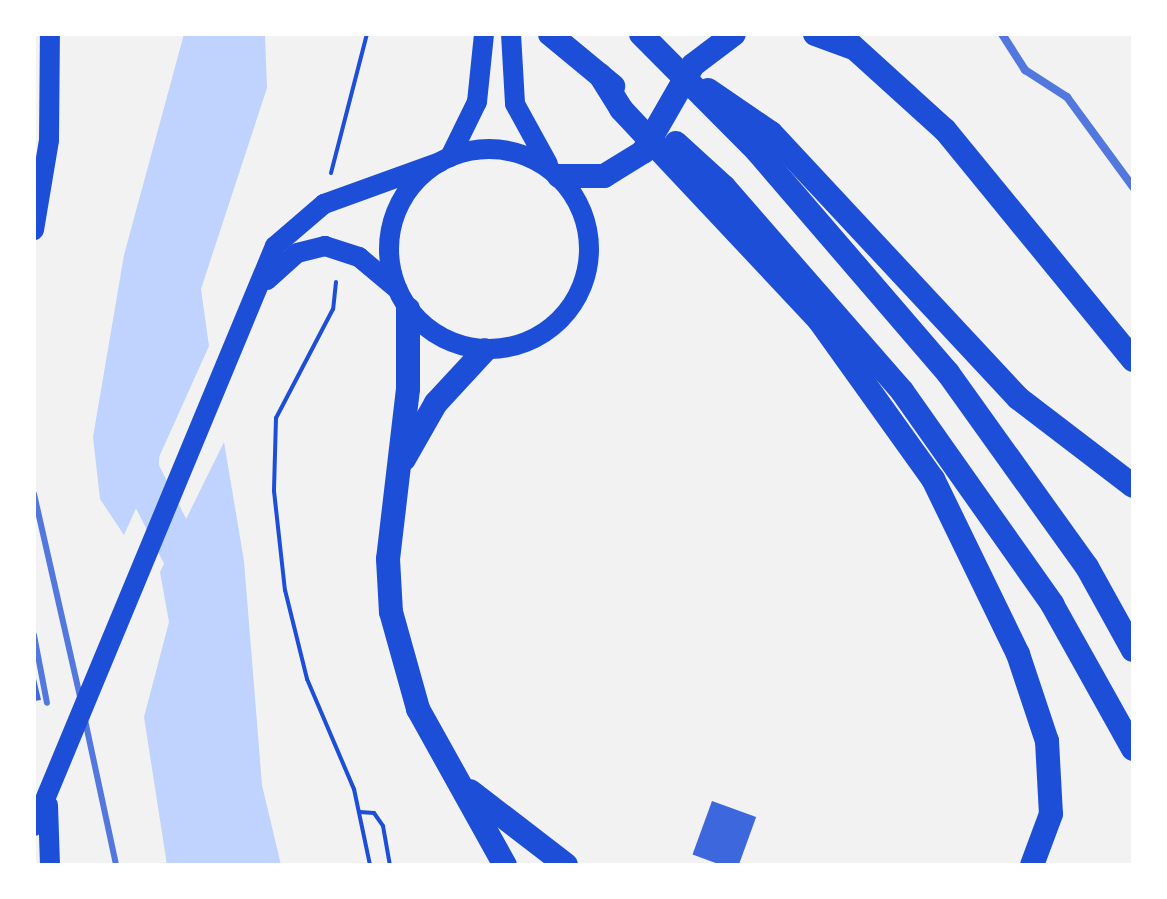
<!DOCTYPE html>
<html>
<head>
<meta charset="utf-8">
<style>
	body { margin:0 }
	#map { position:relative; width:1167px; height:899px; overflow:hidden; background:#f2f2f2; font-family:"Sofia Sans Condensed",sans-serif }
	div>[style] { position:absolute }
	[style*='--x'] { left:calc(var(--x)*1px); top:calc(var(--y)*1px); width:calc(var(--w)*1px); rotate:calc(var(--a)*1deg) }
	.water>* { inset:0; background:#bfd3fe }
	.river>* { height:40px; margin:-20px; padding:0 20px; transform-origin:20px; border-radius:20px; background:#bfd3fe }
	.building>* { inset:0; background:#3d67dc; transform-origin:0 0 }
	.path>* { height:4px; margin:-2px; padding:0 2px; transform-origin:2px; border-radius:2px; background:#1d4ed8 }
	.service>* { height:6px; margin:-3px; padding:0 3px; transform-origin:3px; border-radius:3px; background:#5277de }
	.minor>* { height:8px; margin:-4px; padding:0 4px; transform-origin:4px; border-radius:4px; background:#5277de }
	.primary>* { height:20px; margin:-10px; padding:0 10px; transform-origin:10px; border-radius:10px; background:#1d4ed8 }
	.primary>.ring { margin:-10px; padding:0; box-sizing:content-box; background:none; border:20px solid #1d4ed8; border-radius:50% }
	.motorway>* { height:24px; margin:-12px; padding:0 12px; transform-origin:12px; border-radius:12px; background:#1d4ed8 }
	span { translate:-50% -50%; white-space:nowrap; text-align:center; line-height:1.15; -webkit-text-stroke:8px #fff; paint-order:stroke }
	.frame { position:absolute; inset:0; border:36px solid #fff; pointer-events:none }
</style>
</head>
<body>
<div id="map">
	<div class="water">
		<i style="clip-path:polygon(184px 34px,265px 34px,267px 88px,201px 289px,209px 346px,124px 535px,100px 499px,93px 437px,124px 255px)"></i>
		<i style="clip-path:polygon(224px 442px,244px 561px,262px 785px,281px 865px,167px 865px,144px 717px,169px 622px,160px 572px)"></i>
	</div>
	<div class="river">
		<i style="--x:140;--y:433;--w:37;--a:92"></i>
		<i style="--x:139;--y:470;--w:135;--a:63.1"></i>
	</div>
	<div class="building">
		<i style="clip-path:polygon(34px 670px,41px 700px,34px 701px)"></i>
		<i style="left:712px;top:801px;width:47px;height:57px;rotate:20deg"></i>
	</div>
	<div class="path">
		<i style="--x:331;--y:173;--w:144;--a:-75.5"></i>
		<i style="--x:336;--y:282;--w:27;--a:96"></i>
		<i style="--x:333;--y:309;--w:123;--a:117.6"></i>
		<i style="--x:276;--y:418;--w:73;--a:91.6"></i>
		<i style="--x:274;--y:491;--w:100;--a:83.7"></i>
		<i style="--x:285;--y:590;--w:92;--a:76.1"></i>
		<i style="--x:307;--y:679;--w:120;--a:66.9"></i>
		<i style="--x:354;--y:789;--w:78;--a:78.1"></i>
		<i style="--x:360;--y:812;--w:14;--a:4"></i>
		<i style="--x:374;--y:813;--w:16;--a:55"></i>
		<i style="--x:383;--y:826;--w:40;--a:80"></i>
	</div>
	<div class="service">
		<i style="--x:34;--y:494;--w:208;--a:77.2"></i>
		<i style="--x:34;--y:635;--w:69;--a:79.2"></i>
		<i style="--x:85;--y:720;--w:148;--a:77.9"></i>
	</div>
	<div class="minor">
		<i style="--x:1002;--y:34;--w:43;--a:57.4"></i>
		<i style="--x:1025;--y:70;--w:50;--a:32.7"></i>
		<i style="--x:1067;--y:97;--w:112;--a:53.7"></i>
	</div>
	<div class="primary">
		<i style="--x:511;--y:34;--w:70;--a:86.7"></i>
		<i style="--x:515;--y:104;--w:68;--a:61.2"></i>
		<i class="ring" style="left:389px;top:149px;width:180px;height:180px"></i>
		<i style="--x:450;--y:157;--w:61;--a:-63.9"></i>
		<i style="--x:477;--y:102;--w:68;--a:-84.1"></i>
		<i style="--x:34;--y:230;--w:91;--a:-80.5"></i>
		<i style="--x:49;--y:140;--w:106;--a:-89.5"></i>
		<i style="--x:267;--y:280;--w:40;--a:-42"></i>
		<i style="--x:297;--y:253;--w:29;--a:-14"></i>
		<i style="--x:325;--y:246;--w:36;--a:18"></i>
		<i style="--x:359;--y:257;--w:50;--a:40.1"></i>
		<i style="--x:48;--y:805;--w:60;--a:88.1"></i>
		<i style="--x:34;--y:826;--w:628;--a:-67.44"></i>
		<i style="--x:275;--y:246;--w:65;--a:-40.6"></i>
		<i style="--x:324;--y:204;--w:123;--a:-19.9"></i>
	</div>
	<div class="motorway">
		<i style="--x:550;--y:34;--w:82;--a:39.5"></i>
		<i style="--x:641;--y:34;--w:165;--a:45.2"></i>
		<i style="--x:757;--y:151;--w:293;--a:49.3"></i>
		<i style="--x:948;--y:373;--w:239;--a:54.4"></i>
		<i style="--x:1087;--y:567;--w:95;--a:61"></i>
		<i style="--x:815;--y:34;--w:40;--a:20.2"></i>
		<i style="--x:839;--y:34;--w:143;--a:42.2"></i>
		<i style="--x:945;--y:130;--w:297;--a:50.7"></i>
		<i style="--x:600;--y:75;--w:40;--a:58"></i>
		<i style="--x:621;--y:109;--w:289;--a:46.8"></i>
		<i style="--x:819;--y:320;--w:196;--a:54.4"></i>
		<i style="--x:933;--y:479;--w:195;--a:64.1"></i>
		<i style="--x:1018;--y:654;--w:92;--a:71.6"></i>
		<i style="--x:1047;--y:741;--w:73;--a:86.9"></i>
		<i style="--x:1051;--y:814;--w:54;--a:110.4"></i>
		<i style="--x:708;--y:90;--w:76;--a:34.3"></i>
		<i style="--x:771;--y:133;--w:362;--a:47"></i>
		<i style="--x:1018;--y:398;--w:145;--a:37.4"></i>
		<i style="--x:676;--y:143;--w:65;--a:42.5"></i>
		<i style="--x:724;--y:187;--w:271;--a:48.9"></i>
		<i style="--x:902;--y:391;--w:261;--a:54.8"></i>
		<i style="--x:1052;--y:604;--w:166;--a:60.8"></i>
		<i style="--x:559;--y:176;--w:45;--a:0"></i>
		<i style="--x:604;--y:176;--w:46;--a:-31.6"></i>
		<i style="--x:643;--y:152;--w:100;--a:-60.1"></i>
		<i style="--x:693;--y:65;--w:51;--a:-37.1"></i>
		<i style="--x:408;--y:309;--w:80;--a:90"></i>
		<i style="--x:408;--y:389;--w:171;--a:96.7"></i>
		<i style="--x:388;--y:559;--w:53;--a:86.8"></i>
		<i style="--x:391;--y:612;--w:101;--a:74.4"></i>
		<i style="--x:418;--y:709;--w:179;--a:60.9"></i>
		<i style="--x:404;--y:459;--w:64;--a:-60.3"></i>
		<i style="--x:436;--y:403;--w:72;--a:-47.2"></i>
		<i style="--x:470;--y:791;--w:121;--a:37.6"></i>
	</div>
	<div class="frame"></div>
</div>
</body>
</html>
